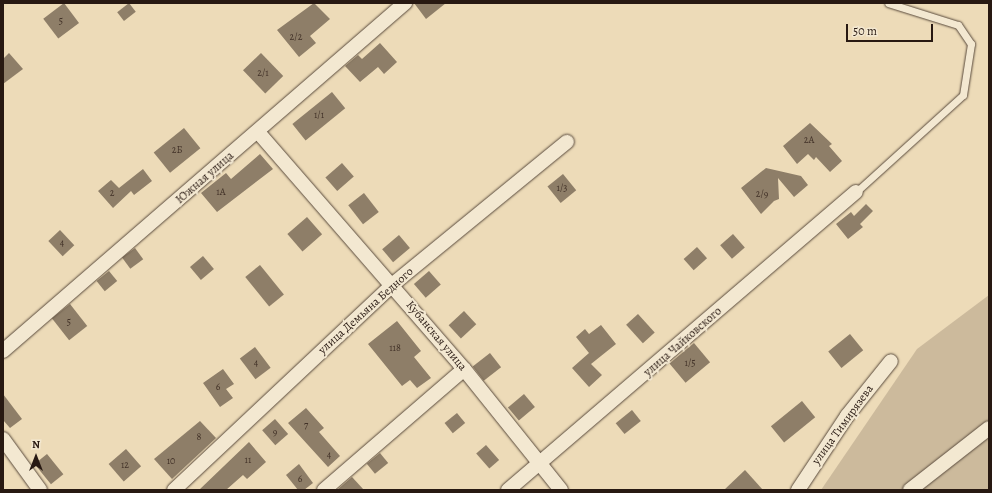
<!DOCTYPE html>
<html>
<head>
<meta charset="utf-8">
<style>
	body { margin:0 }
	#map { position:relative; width:992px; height:493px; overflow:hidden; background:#eddbb8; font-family:Alegreya,serif }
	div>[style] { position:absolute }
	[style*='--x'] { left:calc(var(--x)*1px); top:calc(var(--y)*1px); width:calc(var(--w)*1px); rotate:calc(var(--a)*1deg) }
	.green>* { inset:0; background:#ccba9c }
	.building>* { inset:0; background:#8e7e68; transform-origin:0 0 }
	.roads { filter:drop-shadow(0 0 1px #594a3c) drop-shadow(0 0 1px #594a3c) }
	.service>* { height:7px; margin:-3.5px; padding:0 3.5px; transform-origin:3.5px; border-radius:3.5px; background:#f3e8d1 }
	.minor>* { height:14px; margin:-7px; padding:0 7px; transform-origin:7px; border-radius:7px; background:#f3e8d1 }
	span { translate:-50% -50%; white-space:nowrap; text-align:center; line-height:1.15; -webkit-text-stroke:4px #f3e8d1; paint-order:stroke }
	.number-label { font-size:10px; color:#423228 }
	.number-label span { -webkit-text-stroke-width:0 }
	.street-label { font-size:12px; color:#281912 }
	.frame { position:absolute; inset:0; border:4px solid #281912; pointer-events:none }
	.north { position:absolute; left:16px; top:437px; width:40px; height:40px; -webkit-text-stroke:3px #f3e8d1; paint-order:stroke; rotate:0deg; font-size:11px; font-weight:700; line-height:16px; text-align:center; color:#281912 }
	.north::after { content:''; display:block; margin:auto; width:14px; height:18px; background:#281912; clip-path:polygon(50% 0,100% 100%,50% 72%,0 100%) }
	.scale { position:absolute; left:846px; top:24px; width:87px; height:18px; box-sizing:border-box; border:2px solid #281912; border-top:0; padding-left:5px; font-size:12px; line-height:14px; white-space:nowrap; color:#281912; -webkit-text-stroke:3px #f3e8d1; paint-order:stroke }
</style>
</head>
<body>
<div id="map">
	<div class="green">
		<i style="clip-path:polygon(989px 295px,989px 490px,821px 490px,917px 349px)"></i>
	</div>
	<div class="building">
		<i style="left:64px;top:3px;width:25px;height:26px;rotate:53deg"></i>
		<i style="left:129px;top:3px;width:11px;height:15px;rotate:52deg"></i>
		<i style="clip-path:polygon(314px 3px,330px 19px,310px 36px,316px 43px,299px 57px,277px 30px)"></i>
		<i style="clip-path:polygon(414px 3px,446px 3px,426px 19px)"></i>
		<i style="clip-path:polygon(380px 43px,397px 62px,384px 74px,378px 67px,360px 82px,345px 66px,358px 55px,362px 59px)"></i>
		<i style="clip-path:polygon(9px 53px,23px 69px,3px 84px,3px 59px)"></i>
		<i style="left:261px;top:53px;width:32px;height:25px;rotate:46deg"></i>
		<i style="left:332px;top:92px;width:21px;height:51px;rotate:51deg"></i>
		<i style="clip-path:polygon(810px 123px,832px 144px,829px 146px,842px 161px,830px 172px,816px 157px,814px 160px,808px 154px,797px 164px,783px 146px)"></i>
		<i style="left:184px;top:128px;width:26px;height:39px;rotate:51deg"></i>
		<i style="clip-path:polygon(260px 154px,273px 169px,217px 212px,201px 193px,226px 173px,231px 179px)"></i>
		<i style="left:342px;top:163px;width:18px;height:22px;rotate:49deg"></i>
		<i style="clip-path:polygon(766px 168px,801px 176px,808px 185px,794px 197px,778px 178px,779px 199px,774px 201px,761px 214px,741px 188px)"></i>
		<i style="clip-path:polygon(143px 169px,152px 181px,134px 195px,131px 191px,113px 208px,98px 191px,111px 180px,119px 188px)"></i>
		<i style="left:563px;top:174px;width:21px;height:20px;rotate:51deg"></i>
		<i style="left:364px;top:193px;width:24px;height:20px;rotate:52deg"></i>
		<i style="clip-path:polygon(866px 204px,873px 211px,860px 224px,863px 227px,848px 239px,836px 224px,851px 212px,854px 216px)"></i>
		<i style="left:307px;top:217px;width:23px;height:26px;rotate:49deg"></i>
		<i style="left:60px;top:230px;width:21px;height:16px;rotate:47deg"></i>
		<i style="left:733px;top:234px;width:18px;height:17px;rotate:49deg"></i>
		<i style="left:399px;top:235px;width:17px;height:22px;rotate:50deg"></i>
		<i style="left:697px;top:247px;width:15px;height:18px;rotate:48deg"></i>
		<i style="left:135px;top:248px;width:14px;height:16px;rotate:54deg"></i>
		<i style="left:203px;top:256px;width:17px;height:17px;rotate:50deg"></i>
		<i style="left:260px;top:265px;width:38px;height:19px;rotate:51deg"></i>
		<i style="left:109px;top:271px;width:13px;height:16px;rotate:51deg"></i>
		<i style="left:429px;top:271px;width:18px;height:20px;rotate:49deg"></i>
		<i style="left:70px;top:304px;width:28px;height:23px;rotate:52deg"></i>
		<i style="left:464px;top:311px;width:18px;height:21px;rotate:47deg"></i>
		<i style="left:638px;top:314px;width:25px;height:16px;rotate:48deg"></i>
		<i style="clip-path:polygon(397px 321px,421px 351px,414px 357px,431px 378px,417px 388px,410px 380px,402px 386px,368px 344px)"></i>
		<i style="clip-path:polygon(601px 325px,616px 344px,591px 364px,602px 375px,589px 387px,572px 368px,589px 353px,576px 337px,585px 329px,589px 334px)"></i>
		<i style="left:850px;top:334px;width:21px;height:28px;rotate:51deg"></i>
		<i style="left:694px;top:343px;width:25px;height:32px;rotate:50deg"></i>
		<i style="left:255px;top:347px;width:26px;height:19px;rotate:53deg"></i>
		<i style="left:490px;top:353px;width:18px;height:22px;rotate:52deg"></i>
		<i style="clip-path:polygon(223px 369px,234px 384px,226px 389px,233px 398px,220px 407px,203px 383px)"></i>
		<i style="clip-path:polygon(3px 394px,22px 419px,10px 428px,3px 420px)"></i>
		<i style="left:524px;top:394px;width:17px;height:21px;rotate:50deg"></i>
		<i style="left:802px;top:401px;width:21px;height:40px;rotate:51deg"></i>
		<i style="clip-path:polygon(306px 408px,324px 428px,319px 432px,340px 456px,328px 467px,288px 423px)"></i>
		<i style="left:632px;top:410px;width:14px;height:21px;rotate:51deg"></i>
		<i style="left:457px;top:413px;width:13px;height:16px;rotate:51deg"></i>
		<i style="left:275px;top:419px;width:20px;height:17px;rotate:49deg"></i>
		<i style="clip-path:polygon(200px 421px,216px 438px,172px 479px,154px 459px)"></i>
		<i style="clip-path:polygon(249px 442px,266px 462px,247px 479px,243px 475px,226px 490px,199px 490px)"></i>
		<i style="left:486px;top:445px;width:20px;height:13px;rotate:49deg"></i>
		<i style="left:126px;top:449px;width:23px;height:23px;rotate:49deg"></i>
		<i style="left:380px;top:453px;width:13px;height:17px;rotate:51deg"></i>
		<i style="left:47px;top:454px;width:26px;height:16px;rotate:51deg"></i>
		<i style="clip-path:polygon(299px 464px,313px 483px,304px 490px,298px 490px,286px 475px)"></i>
		<i style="clip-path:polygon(745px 470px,763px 490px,724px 490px)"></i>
		<i style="clip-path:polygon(352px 477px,364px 490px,337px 490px)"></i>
	</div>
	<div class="roads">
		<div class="service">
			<i style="--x:856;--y:192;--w:144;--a:-42.2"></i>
			<i style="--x:963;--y:95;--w:52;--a:-81.1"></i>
			<i style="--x:971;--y:44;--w:23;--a:-124"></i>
			<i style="--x:958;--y:25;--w:73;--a:-162.6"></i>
		</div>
		<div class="minor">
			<i style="--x:258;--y:132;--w:314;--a:49"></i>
			<i style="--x:464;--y:369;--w:155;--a:51.3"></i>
			<i style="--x:3;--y:351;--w:532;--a:-40.88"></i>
			<i style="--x:3;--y:439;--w:63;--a:54"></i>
			<i style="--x:174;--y:490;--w:299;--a:-43.2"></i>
			<i style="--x:392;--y:285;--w:226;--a:-39.3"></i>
			<i style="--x:324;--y:490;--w:185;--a:-40.8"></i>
			<i style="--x:508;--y:490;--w:458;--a:-40.6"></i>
			<i style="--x:798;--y:490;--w:89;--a:-56.5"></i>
			<i style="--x:847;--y:416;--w:70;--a:-51.3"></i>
			<i style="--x:910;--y:490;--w:100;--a:-38.1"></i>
		</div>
	</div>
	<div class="number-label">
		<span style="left:61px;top:21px">5</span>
		<span style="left:296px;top:37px">2/2</span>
		<span style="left:263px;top:73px">2/1</span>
		<span style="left:319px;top:115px">1/1</span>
		<span style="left:809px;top:140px">2А</span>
		<span style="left:177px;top:150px">2Б</span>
		<span style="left:562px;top:188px">1/3</span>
		<span style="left:221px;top:192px">1А</span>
		<span style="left:112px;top:193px">2</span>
		<span style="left:762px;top:194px">2/9</span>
		<span style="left:62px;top:243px">4</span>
		<span style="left:69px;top:322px">5</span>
		<span style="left:395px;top:348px">118</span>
		<span style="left:256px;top:363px">4</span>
		<span style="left:690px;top:363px">1/5</span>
		<span style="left:218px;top:387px">6</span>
		<span style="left:306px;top:425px">7</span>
		<span style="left:275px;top:432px">9</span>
		<span style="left:199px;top:437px">8</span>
		<span style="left:329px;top:455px">4</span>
		<span style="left:248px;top:460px">11</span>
		<span style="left:171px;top:461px">10</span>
		<span style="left:125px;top:465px">12</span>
		<span style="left:300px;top:479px">6</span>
	</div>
	<div class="street-label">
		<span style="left:205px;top:178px;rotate:-41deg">Южная улица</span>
		<span style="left:366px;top:311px;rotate:-42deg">улица Демьяна Бедного</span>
		<span style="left:436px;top:336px;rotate:50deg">Кубанская улица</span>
		<span style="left:683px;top:342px;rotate:-41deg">улица Чайковского</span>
		<span style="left:843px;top:425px;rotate:-54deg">улица Тимирязева</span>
	</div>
	<div class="frame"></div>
	<div class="north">N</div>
	<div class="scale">50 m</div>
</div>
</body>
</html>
